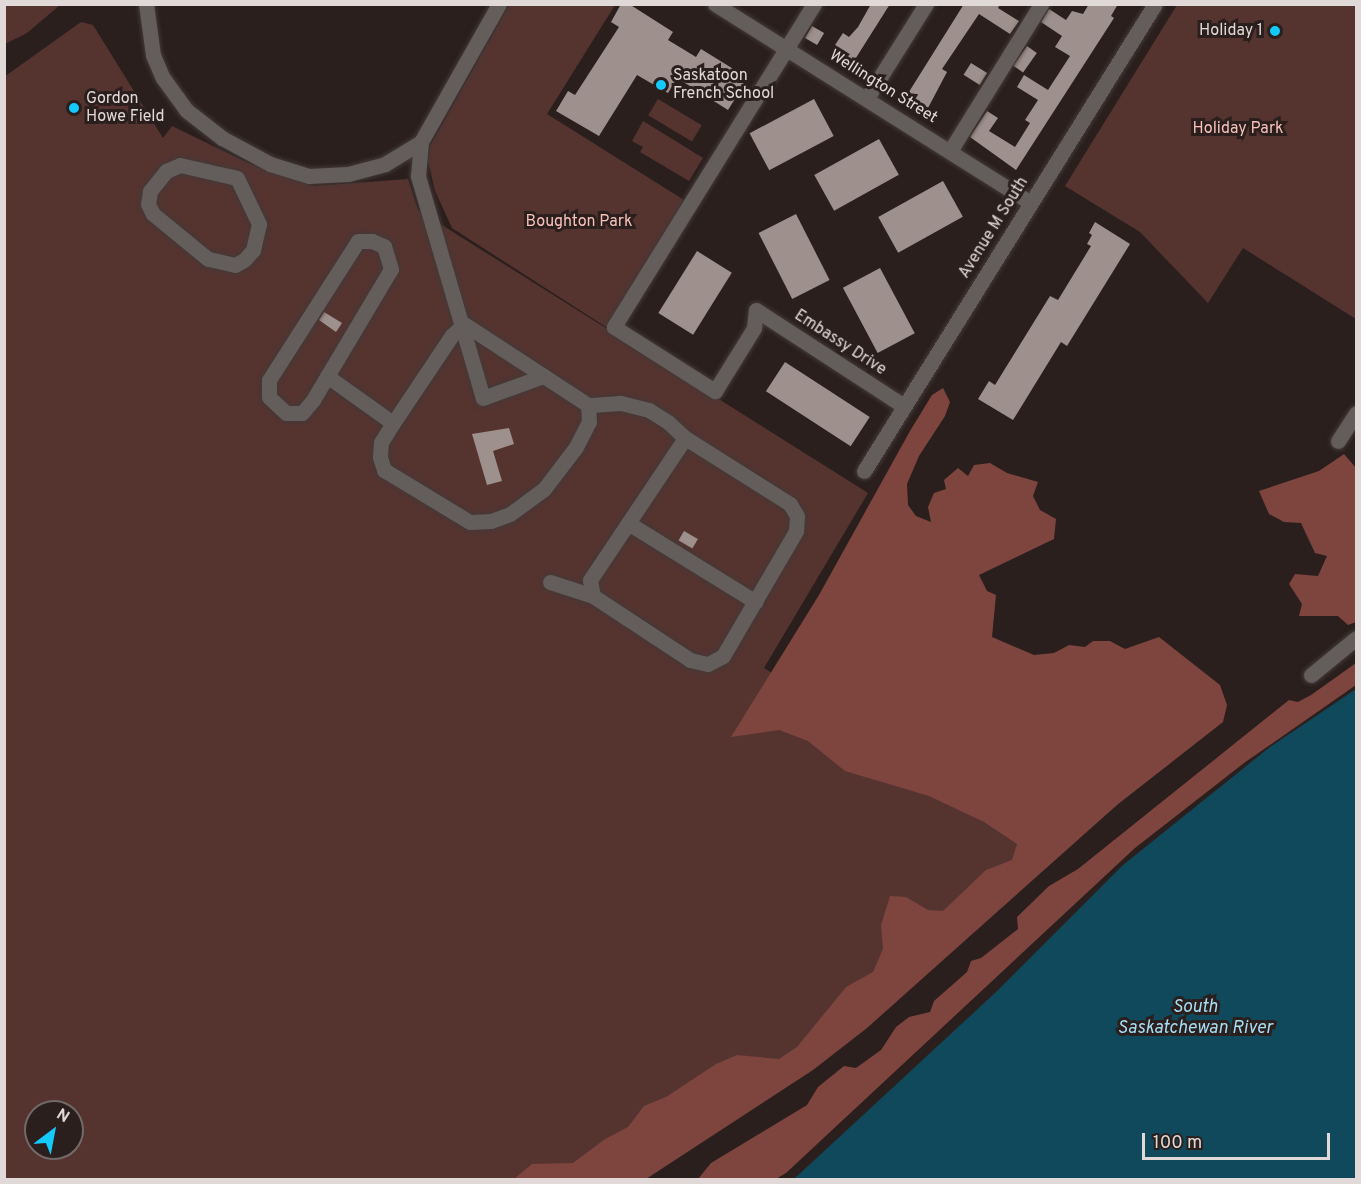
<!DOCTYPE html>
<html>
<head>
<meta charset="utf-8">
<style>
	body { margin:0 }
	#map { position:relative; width:1361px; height:1184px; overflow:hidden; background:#2a1f1d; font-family:Overpass,sans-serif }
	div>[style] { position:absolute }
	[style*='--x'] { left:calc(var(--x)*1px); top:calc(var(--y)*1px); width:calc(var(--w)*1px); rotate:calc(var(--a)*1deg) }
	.green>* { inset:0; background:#553430; transform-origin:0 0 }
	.forest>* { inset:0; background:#7e443e }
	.water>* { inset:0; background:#0f495b }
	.building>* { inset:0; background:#9e908d; transform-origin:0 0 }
	.roads { filter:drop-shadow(0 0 2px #443937) drop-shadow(0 0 2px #443937) }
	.minor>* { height:15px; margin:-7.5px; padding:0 7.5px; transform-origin:7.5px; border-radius:7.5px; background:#635d5c }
	.dots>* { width:16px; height:16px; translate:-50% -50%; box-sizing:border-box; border:3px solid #2a1f1d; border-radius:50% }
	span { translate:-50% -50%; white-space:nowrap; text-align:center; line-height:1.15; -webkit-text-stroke:6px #2a1f1d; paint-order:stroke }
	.poi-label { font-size:16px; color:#e1d9d8 }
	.right { translate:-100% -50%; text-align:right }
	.left { translate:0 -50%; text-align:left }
	.street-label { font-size:16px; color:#e1d9d8 }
	.park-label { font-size:16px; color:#f8c0b8 }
	.water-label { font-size:18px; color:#a5def5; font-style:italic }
	.frame { position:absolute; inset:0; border:6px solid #e1d9d8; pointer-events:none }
	.north { position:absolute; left:24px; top:1100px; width:60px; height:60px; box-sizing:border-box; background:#2a1f1d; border:2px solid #736968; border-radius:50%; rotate:32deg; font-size:16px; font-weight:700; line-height:24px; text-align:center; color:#e1d9d8 }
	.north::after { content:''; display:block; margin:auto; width:21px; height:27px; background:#13cafb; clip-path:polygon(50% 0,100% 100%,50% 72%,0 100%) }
	.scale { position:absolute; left:1142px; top:1133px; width:188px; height:27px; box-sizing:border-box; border:3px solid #e1d9d8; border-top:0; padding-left:8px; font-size:18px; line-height:21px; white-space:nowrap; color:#e1d9d8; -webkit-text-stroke:4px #2a1f1d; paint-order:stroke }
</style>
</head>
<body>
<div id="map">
	<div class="green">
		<i style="clip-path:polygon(4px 5px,5px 4px,60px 5px,27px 33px,5px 44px)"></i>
		<i style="clip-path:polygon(509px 5px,615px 5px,547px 114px,684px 200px,606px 327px,452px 228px,435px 191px,428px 161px,430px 146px)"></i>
		<i style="clip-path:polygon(1177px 5px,1356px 5px,1356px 319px,1243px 248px,1208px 303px,1140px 232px,1065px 186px)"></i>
		<i style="clip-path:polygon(evenodd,81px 22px,93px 25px,163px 138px,172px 126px,248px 163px,314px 186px,408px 179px,418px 210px,868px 493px,764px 668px,1046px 845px,938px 944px,618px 1179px,5px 1179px,4px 77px,81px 22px,36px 1112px,72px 1112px,72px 1148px,36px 1148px,36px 1112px)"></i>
		<i style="left:658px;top:99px;width:51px;height:19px;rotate:31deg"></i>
		<i style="clip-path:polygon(643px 121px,703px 158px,689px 181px,640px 152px,643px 147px,632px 141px)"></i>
	</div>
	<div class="forest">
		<i style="clip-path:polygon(943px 388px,950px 402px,945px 416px,919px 456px,907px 484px,908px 505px,916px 516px,931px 522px,928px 507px,934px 493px,946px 489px,944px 480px,958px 468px,968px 476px,974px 465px,990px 463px,1007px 473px,1038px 482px,1033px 496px,1040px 510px,1056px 519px,1054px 539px,979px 575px,987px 591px,996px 595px,992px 637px,1034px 655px,1054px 653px,1069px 645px,1085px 647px,1093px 641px,1110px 641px,1125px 649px,1159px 637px,1220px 685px,1227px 705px,1223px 722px,1117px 805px,867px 1028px,813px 1070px,646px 1179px,514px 1179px,532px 1164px,573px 1163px,605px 1139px,628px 1127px,644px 1106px,666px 1097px,716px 1064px,737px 1055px,779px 1059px,797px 1047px,846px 987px,873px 972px,883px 949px,881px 925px,890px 896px,906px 897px,928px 910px,943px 911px,986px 870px,1012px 860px,1017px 844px,984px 822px,929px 796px,845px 771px,808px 741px,779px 730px,731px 737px,819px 595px,910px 431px,932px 395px)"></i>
		<i style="clip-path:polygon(1344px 454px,1356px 468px,1356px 622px,1348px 625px,1338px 616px,1299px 616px,1302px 604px,1289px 584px,1295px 574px,1318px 576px,1327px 556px,1315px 553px,1301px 523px,1284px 522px,1269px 514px,1259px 491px,1319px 471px)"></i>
		<i style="clip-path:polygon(1356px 663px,1356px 685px,1244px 763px,1135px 848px,786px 1173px,776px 1179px,698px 1179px,711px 1163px,807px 1105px,818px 1087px,844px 1066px,856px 1068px,881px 1050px,896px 1027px,909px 1017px,930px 1012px,934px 1001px,967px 972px,971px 961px,981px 958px,1018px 929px,1017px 917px,1049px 886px,1078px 869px,1289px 700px,1298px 702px,1311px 695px)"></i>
	</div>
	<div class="water">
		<i style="clip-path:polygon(1356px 689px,1356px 1179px,794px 1179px,996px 992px,1123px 865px,1270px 747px)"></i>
	</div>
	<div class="building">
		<i style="clip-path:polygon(621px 4px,629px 4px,673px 32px,668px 40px,696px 57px,701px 49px,748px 78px,728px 110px,677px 78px,668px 93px,637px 75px,599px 136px,556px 111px,568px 91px,575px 95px,619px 27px,611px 22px)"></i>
		<i style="clip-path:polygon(871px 4px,890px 4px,854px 61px,833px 48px,843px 33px,849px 37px,858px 27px)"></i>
		<i style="clip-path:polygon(964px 4px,1000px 4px,998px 8px,1019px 21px,1010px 34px,979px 14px,942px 69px,947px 72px,928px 108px,907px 95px)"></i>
		<i style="clip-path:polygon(1089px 4px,1118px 4px,1111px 16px,1114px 18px,1016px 170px,970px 137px,987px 111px,998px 118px,989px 131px,1015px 147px,1030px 123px,1025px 120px,1038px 100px,1017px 87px,1024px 75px,1048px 90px,1070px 56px,1055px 47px,1062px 36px,1041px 22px,1049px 9px,1066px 20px,1072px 11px,1083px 14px)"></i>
		<i style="left:812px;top:26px;width:14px;height:14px;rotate:30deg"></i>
		<i style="left:1027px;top:46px;width:12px;height:24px;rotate:35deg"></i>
		<i style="left:971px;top:63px;width:19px;height:14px;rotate:32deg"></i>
		<i style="left:814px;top:99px;width:42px;height:73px;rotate:62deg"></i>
		<i style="left:879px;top:139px;width:41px;height:74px;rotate:61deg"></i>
		<i style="left:943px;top:181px;width:41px;height:74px;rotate:61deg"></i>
		<i style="left:796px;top:214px;width:74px;height:42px;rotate:63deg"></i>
		<i style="clip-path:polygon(1095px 222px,1130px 244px,1067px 346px,1061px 342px,1013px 420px,978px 399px,989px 381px,995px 385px,1050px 296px,1058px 300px,1091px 246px,1087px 244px,1092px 235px,1089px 233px)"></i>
		<i style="left:697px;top:251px;width:41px;height:73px;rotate:32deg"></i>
		<i style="left:880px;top:268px;width:74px;height:42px;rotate:62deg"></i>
		<i style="clip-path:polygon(324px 312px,342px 323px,336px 332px,319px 320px)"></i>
		<i style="left:785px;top:362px;width:101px;height:35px;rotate:33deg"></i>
		<i style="clip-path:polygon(509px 428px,514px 444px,493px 451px,502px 481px,487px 485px,472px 434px)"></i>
		<i style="left:684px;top:531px;width:16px;height:11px;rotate:30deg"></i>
	</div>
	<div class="roads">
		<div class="minor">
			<i style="--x:146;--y:4;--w:51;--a:82.2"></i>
			<i style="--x:153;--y:55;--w:25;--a:67"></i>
			<i style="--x:163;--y:78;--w:39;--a:54"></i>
			<i style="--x:186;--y:110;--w:46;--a:37.9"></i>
			<i style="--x:222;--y:138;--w:55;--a:28.4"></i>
			<i style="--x:270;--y:164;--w:41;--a:17.1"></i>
			<i style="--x:309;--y:176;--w:39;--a:-3"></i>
			<i style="--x:348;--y:174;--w:38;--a:-15"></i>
			<i style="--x:385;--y:164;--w:42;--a:-31.4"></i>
			<i style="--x:499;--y:4;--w:159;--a:119.5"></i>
			<i style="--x:421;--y:142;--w:34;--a:95"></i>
			<i style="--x:418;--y:176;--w:231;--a:73.7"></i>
			<i style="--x:483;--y:398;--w:64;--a:-20.1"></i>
			<i style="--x:715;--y:4;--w:373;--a:32.2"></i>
			<i style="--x:814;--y:4;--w:380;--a:121.8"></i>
			<i style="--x:614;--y:327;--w:120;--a:32.4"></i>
			<i style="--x:715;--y:391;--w:74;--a:-58.2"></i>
			<i style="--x:754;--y:328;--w:18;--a:-84"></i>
			<i style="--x:756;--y:310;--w:176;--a:33"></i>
			<i style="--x:867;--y:98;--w:111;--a:-57.9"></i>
			<i style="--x:950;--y:151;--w:173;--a:-58.2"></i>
			<i style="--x:180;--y:165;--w:58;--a:12.8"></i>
			<i style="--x:237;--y:178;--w:51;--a:64.4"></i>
			<i style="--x:259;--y:224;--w:27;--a:103"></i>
			<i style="--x:253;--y:250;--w:13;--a:132"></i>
			<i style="--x:244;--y:260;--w:10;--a:151"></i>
			<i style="--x:235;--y:265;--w:28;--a:-167"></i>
			<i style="--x:208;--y:259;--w:71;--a:-140.7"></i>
			<i style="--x:153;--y:214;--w:11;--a:-117"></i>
			<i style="--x:148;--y:204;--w:13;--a:-81"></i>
			<i style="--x:150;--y:191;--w:26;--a:-51"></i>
			<i style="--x:166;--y:171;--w:15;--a:-23"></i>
			<i style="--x:358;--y:241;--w:14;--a:0"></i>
			<i style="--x:372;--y:241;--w:13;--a:23"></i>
			<i style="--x:384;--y:246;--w:24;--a:73"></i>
			<i style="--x:391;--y:269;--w:152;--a:120.8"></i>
			<i style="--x:313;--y:400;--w:17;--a:130"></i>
			<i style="--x:302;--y:413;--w:16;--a:180"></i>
			<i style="--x:286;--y:413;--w:23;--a:-137"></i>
			<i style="--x:269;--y:397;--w:17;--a:-90"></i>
			<i style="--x:269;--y:380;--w:165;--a:-57.4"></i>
			<i style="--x:327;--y:376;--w:81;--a:35.5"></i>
			<i style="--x:1338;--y:441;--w:33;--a:-57"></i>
			<i style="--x:864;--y:471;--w:550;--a:-58.07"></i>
			<i style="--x:628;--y:523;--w:150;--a:31.7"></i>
			<i style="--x:550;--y:582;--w:45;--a:18"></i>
			<i style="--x:593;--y:596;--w:116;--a:33.4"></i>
			<i style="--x:690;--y:660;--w:18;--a:13"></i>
			<i style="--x:708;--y:664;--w:17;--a:-28"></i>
			<i style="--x:723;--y:656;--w:145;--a:-59.7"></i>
			<i style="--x:796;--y:531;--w:15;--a:-86"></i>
			<i style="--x:797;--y:516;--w:14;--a:-120"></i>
			<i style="--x:790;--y:504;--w:124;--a:-147.8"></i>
			<i style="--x:685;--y:438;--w:23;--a:-137"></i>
			<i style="--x:668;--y:422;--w:22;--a:-148"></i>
			<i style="--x:649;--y:410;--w:30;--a:-166"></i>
			<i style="--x:620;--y:403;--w:32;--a:176"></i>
			<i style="--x:588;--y:405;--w:148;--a:-146.8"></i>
			<i style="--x:464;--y:324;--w:16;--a:137"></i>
			<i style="--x:452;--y:335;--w:106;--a:123.8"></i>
			<i style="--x:393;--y:423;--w:22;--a:122"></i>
			<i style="--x:381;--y:442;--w:15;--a:94"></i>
			<i style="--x:380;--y:457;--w:14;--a:73"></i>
			<i style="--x:384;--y:470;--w:100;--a:31.2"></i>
			<i style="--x:470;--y:522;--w:21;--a:-3"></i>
			<i style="--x:491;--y:521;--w:20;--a:-20"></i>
			<i style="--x:510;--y:514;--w:42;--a:-36.3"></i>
			<i style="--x:544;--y:489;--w:53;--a:-52.7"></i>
			<i style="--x:576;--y:447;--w:28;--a:-63"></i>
			<i style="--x:589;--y:422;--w:17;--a:-93"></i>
			<i style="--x:593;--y:596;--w:16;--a:-101"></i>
			<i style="--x:590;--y:580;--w:171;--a:-56.2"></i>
			<i style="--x:1311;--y:675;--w:58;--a:-39.4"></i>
		</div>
	</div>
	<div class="dots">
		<i style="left:1275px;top:31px;background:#13cafb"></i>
		<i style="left:661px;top:85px;background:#13cafb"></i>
		<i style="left:74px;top:108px;background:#13cafb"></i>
	</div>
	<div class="poi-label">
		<span class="right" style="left:1263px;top:31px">Holiday 1</span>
		<span class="left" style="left:673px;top:85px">Saskatoon<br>French School</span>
		<span class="left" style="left:86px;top:108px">Gordon<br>Howe Field</span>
	</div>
	<div class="street-label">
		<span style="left:883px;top:87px;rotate:32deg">Wellington Street</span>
		<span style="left:994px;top:228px;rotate:-58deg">Avenue M South</span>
		<span style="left:840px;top:343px;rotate:33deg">Embassy Drive</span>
	</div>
	<div class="park-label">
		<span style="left:1238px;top:129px">Holiday Park</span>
		<span style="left:579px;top:222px">Boughton Park</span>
	</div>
	<div class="water-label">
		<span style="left:1195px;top:1019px">South<br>Saskatchewan River</span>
	</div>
	<div class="frame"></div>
	<div class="north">N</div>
	<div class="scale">100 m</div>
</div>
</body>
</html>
